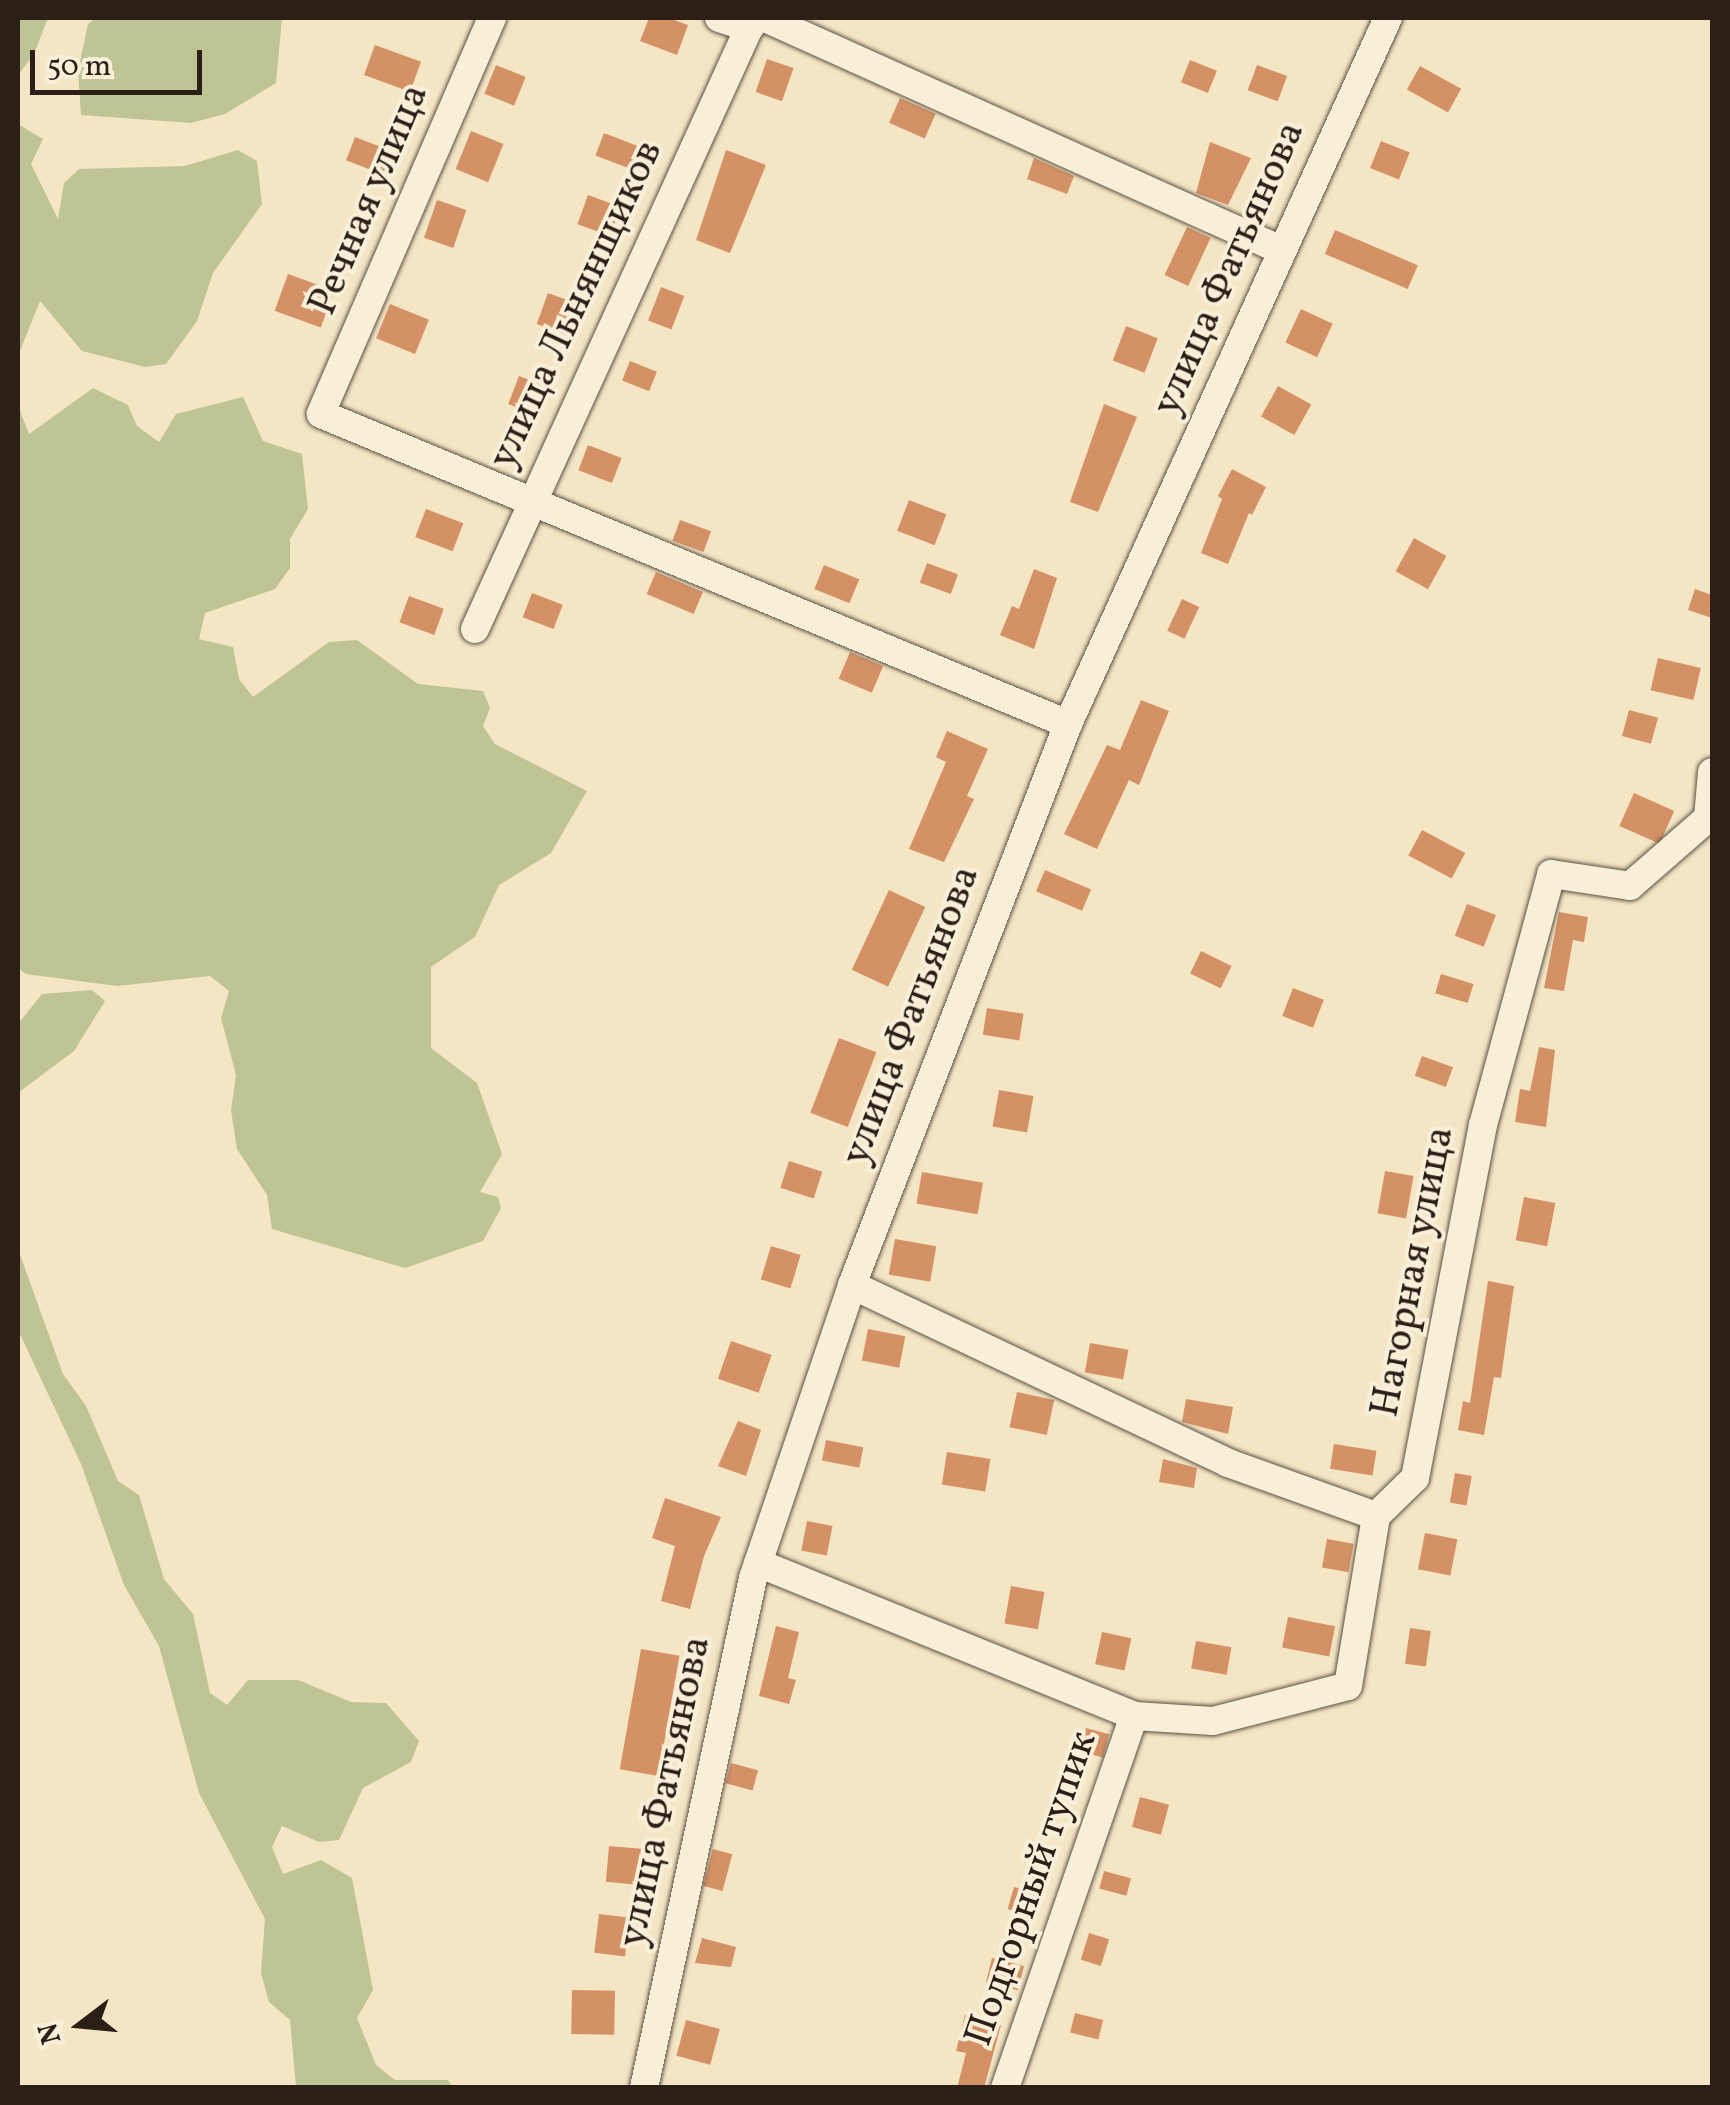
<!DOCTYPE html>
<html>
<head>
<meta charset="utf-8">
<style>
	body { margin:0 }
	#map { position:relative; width:1730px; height:2105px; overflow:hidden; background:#f4e6c5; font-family:Vollkorn,serif }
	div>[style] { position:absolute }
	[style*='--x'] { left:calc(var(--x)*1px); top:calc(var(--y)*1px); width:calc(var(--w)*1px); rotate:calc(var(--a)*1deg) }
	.green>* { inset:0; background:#bec493 }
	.building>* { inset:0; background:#d49166; transform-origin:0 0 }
	.roads { filter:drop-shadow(0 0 2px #5d5143) drop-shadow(0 0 2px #5d5143) }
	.minor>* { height:28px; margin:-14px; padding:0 14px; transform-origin:14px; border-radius:14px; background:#f8efd9 }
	span { translate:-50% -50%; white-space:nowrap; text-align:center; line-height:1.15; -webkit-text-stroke:8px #f8efd9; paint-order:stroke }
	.street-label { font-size:40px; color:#2b1f18 }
	.frame { position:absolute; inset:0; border:20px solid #2b1f18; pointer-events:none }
	.north { position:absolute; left:30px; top:1975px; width:100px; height:100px; -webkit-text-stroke:8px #f8efd9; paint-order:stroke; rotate:254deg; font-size:28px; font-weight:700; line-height:40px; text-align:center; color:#2b1f18 }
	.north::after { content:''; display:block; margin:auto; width:35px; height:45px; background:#2b1f18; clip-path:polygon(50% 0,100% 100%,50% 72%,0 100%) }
	.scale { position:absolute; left:30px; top:50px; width:172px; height:45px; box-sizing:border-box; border:5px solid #2b1f18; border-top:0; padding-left:12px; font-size:30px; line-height:35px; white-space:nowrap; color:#2b1f18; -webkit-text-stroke:8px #f8efd9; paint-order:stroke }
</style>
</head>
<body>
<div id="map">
	<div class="green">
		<i style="clip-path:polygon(18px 18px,48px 18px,34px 54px,18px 75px)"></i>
		<i style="clip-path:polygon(96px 18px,282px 18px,276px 83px,225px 114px,191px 123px,81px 115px,78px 71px,88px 24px)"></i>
		<i style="clip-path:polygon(18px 124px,43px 139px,31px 164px,58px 219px,64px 183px,79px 169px,185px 166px,238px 150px,257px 161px,262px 204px,213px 273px,197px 321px,166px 364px,145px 367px,82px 351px,40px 301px,18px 356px)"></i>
		<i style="clip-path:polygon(93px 388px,128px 405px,137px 426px,159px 442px,176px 414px,243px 397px,263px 441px,302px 454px,308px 509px,290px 539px,290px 568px,275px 589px,205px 613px,199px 639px,233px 647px,239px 679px,253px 697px,329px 642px,357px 640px,418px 684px,483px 691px,490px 708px,483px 726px,495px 744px,587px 791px,551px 853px,499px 885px,475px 937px,431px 967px,431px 1048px,477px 1083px,502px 1154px,480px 1192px,498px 1197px,501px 1208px,483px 1241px,405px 1268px,272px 1229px,267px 1195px,237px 1149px,231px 1110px,236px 1075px,221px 1018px,229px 991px,210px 976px,117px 986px,26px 974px,18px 968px,18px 405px,29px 434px)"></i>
		<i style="clip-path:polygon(92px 990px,105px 1001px,74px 1051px,18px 1093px,18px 1024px,42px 994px)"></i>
		<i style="clip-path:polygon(18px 1249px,63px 1374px,86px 1406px,118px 1481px,139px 1495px,164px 1579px,193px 1614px,210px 1693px,227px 1705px,248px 1680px,298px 1680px,351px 1702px,386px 1703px,419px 1741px,411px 1762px,363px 1788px,339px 1840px,319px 1842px,282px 1826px,272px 1847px,283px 1874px,321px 1860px,352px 1878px,373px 1990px,357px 2018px,376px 2065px,395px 2080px,448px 2080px,452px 2087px,296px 2087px,290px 2020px,269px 2002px,261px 1973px,265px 1919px,199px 1793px,159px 1646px,124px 1585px,81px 1464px,18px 1330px)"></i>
	</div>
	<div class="building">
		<i style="clip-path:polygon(649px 18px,669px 18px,688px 25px,677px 55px,640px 41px)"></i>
		<i style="left:375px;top:45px;width:49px;height:32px;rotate:20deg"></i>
		<i style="left:767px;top:59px;width:28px;height:35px;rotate:19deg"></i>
		<i style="left:1190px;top:60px;width:29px;height:24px;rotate:22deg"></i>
		<i style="left:496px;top:65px;width:32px;height:31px;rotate:22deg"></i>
		<i style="left:1257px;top:65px;width:32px;height:27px;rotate:20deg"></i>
		<i style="left:1420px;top:66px;width:47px;height:27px;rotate:29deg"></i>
		<i style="left:900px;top:98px;width:39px;height:27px;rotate:24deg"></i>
		<i style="left:471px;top:131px;width:35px;height:41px;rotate:22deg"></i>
		<i style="left:604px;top:133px;width:43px;height:24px;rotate:21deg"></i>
		<i style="left:355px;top:137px;width:42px;height:25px;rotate:21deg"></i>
		<i style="left:1381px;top:141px;width:31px;height:29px;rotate:22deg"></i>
		<i style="clip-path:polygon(1210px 142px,1251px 158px,1228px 205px,1196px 193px)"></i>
		<i style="clip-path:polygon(726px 150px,766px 165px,730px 253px,696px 240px)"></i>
		<i style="clip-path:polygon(1034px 158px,1074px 176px,1067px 194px,1027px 179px)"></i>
		<i style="left:588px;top:195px;width:35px;height:31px;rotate:20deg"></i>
		<i style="left:437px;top:200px;width:31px;height:40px;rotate:19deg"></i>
		<i style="left:1187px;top:227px;width:26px;height:53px;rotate:25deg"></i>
		<i style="left:1335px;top:230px;width:90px;height:26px;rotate:23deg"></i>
		<i style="left:288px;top:274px;width:49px;height:39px;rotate:20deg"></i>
		<i style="left:661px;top:287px;width:25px;height:36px;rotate:21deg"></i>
		<i style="left:548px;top:293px;width:30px;height:33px;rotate:20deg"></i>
		<i style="left:390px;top:304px;width:42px;height:37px;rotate:22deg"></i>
		<i style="left:1301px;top:309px;width:35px;height:37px;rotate:25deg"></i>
		<i style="left:1126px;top:326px;width:34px;height:37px;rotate:21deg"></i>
		<i style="left:630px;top:361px;width:29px;height:21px;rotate:22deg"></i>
		<i style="left:519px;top:376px;width:22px;height:30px;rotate:21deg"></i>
		<i style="left:1278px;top:386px;width:38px;height:35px;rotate:29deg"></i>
		<i style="clip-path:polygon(1104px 404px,1137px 417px,1098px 512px,1070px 502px)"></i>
		<i style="left:588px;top:445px;width:36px;height:27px;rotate:21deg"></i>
		<i style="clip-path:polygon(1232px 469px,1266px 487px,1252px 515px,1249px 513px,1228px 564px,1201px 553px,1222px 499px,1218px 496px)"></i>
		<i style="left:909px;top:500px;width:40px;height:33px;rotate:21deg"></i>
		<i style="left:426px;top:509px;width:40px;height:30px;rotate:21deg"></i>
		<i style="left:680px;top:520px;width:33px;height:22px;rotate:20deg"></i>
		<i style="left:1414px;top:538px;width:37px;height:38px;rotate:29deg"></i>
		<i style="left:927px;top:563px;width:33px;height:21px;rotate:20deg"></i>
		<i style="left:824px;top:565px;width:38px;height:26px;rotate:22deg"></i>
		<i style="clip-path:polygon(1034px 569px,1057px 578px,1034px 649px,1000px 635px,1012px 606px,1019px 609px)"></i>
		<i style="left:656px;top:572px;width:51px;height:24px;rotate:23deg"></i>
		<i style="clip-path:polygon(1695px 589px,1712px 595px,1712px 618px,1688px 610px)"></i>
		<i style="left:532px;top:593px;width:33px;height:26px;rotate:21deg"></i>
		<i style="left:409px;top:596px;width:37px;height:28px;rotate:20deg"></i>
		<i style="left:1182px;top:599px;width:19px;height:35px;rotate:25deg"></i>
		<i style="left:850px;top:652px;width:36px;height:29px;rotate:23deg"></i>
		<i style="left:1658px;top:658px;width:44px;height:33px;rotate:13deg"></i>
		<i style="clip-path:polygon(1141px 700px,1169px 711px,1139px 785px,1129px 780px,1097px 849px,1064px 834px,1107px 745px,1120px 750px)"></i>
		<i style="left:1629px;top:710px;width:30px;height:27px;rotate:15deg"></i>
		<i style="clip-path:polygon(947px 731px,988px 749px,967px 796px,974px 799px,944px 862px,909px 849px,946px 762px,936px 757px)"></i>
		<i style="left:1634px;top:793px;width:44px;height:36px;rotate:24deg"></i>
		<i style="left:1422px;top:830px;width:49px;height:29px;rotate:28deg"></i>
		<i style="left:1045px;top:870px;width:50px;height:23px;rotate:23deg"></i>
		<i style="left:889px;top:890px;width:40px;height:88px;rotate:25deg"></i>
		<i style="left:1467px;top:904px;width:31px;height:34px;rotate:21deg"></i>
		<i style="clip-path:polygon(1559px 912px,1588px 917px,1584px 942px,1573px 940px,1564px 991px,1544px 988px)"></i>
		<i style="left:1201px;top:951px;width:34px;height:25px;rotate:26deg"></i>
		<i style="left:1441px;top:974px;width:34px;height:20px;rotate:17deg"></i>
		<i style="left:1293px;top:988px;width:33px;height:30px;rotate:21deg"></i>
		<i style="left:987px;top:1008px;width:37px;height:27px;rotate:9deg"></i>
		<i style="left:839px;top:1038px;width:40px;height:80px;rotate:21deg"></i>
		<i style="clip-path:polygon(1539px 1047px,1555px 1050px,1546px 1127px,1515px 1122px,1520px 1089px,1530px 1091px)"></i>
		<i style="left:1422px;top:1056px;width:33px;height:21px;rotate:20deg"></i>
		<i style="left:999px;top:1090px;width:35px;height:37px;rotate:10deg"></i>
		<i style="left:789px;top:1161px;width:35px;height:28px;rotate:18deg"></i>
		<i style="left:1385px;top:1171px;width:29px;height:43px;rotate:10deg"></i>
		<i style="left:922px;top:1172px;width:62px;height:32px;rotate:10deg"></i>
		<i style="left:1524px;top:1197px;width:32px;height:44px;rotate:11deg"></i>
		<i style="left:895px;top:1239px;width:42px;height:36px;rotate:10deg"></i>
		<i style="left:771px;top:1246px;width:31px;height:35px;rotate:17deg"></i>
		<i style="clip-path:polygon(1488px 1281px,1514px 1286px,1501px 1378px,1494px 1377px,1484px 1435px,1458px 1430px,1463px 1401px,1470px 1403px)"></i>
		<i style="left:868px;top:1329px;width:38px;height:32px;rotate:11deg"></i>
		<i style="left:731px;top:1341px;width:43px;height:40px;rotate:19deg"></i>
		<i style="left:1090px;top:1343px;width:39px;height:30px;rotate:10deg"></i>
		<i style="left:1017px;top:1392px;width:38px;height:36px;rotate:12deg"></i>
		<i style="clip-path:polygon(1186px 1399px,1233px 1407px,1228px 1434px,1182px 1422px)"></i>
		<i style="clip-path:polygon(738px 1421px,761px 1430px,746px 1476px,718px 1466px)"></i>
		<i style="left:826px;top:1440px;width:38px;height:21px;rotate:11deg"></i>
		<i style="left:1334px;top:1444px;width:43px;height:25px;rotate:9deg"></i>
		<i style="left:947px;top:1452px;width:44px;height:33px;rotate:9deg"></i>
		<i style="clip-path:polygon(1163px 1459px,1197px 1468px,1194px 1488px,1159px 1482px)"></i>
		<i style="left:1455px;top:1473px;width:17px;height:30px;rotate:10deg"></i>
		<i style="clip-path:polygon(665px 1498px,721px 1517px,704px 1556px,690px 1609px,661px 1601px,675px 1546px,652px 1538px)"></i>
		<i style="left:807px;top:1521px;width:26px;height:30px;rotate:11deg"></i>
		<i style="left:1425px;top:1533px;width:33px;height:37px;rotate:11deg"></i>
		<i style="left:1327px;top:1539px;width:27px;height:29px;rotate:10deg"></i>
		<i style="left:1011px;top:1586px;width:34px;height:38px;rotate:10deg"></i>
		<i style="left:1288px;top:1617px;width:48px;height:31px;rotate:11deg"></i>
		<i style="clip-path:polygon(776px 1626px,799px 1632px,788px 1678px,796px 1680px,789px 1704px,759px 1696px)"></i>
		<i style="left:1410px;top:1628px;width:21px;height:36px;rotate:8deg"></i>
		<i style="left:1102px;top:1632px;width:30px;height:33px;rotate:12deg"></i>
		<i style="left:1196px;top:1641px;width:36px;height:28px;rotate:10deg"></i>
		<i style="left:641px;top:1649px;width:39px;height:122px;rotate:10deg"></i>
		<i style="left:1086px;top:1728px;width:24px;height:24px;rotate:15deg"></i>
		<i style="left:731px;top:1763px;width:28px;height:21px;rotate:15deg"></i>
		<i style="left:1140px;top:1797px;width:30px;height:31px;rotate:15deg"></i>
		<i style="left:609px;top:1846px;width:32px;height:36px;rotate:5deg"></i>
		<i style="left:713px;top:1849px;width:20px;height:38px;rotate:15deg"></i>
		<i style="left:1104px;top:1871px;width:28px;height:18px;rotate:15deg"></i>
		<i style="left:1014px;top:1887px;width:26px;height:23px;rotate:16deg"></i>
		<i style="left:599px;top:1914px;width:31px;height:39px;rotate:7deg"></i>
		<i style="left:1089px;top:1933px;width:21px;height:28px;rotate:17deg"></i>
		<i style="clip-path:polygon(702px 1938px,736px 1947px,731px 1967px,695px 1963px)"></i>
		<i style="left:992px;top:1958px;width:33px;height:25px;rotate:14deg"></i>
		<i style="left:572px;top:1990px;width:43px;height:44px;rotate:1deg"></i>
		<i style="left:1075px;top:2013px;width:29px;height:20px;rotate:14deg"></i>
		<i style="clip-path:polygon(965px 2015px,1001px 2025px,984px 2088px,957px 2088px,966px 2053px,956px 2051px)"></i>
		<i style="left:686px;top:2020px;width:35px;height:37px;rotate:15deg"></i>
	</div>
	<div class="roads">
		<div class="minor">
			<i style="--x:492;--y:18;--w:431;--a:113.4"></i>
			<i style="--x:321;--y:414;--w:809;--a:22.54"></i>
			<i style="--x:719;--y:18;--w:32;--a:18"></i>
			<i style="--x:765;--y:18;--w:566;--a:24.21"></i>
			<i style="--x:475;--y:629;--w:661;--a:-65.49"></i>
			<i style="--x:749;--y:28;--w:13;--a:-48"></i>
			<i style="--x:852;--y:1285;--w:416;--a:25.3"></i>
			<i style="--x:1228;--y:1463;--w:157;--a:19.7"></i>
			<i style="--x:758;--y:1563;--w:406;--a:22.1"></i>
			<i style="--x:1134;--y:1716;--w:79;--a:3.6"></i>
			<i style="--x:1213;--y:1721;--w:139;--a:-14.5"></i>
			<i style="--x:1348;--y:1686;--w:172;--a:-80.6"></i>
			<i style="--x:1376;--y:1516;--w:54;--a:-44.3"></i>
			<i style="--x:1415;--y:1478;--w:359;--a:-79.1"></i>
			<i style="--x:1483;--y:1125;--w:260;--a:-74.8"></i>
			<i style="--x:1551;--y:874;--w:80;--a:8.6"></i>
			<i style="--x:1630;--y:886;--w:103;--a:-41.1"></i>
			<i style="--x:1708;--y:818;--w:46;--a:-85"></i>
			<i style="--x:644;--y:2088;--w:522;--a:-77.94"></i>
			<i style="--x:753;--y:1578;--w:309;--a:-71.3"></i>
			<i style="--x:852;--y:1285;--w:601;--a:-68.94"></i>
			<i style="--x:1068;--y:724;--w:775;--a:-65.62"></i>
			<i style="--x:1005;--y:2088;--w:394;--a:-70.9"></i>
		</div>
	</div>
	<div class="street-label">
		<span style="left:370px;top:200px;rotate:-67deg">Речная улица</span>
		<span style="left:1230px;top:269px;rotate:-66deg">улица Фатьянова</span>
		<span style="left:577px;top:305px;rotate:-65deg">улица Льнянщиков</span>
		<span style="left:912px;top:1016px;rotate:-69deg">улица Фатьянова</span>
		<span style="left:1414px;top:1272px;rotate:-79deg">Нагорная улица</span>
		<span style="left:666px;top:1792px;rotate:-78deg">улица Фатьянова</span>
		<span style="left:1032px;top:1889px;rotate:-71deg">Подгорный тупик</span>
	</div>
	<div class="frame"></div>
	<div class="north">N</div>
	<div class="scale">50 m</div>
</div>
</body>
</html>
